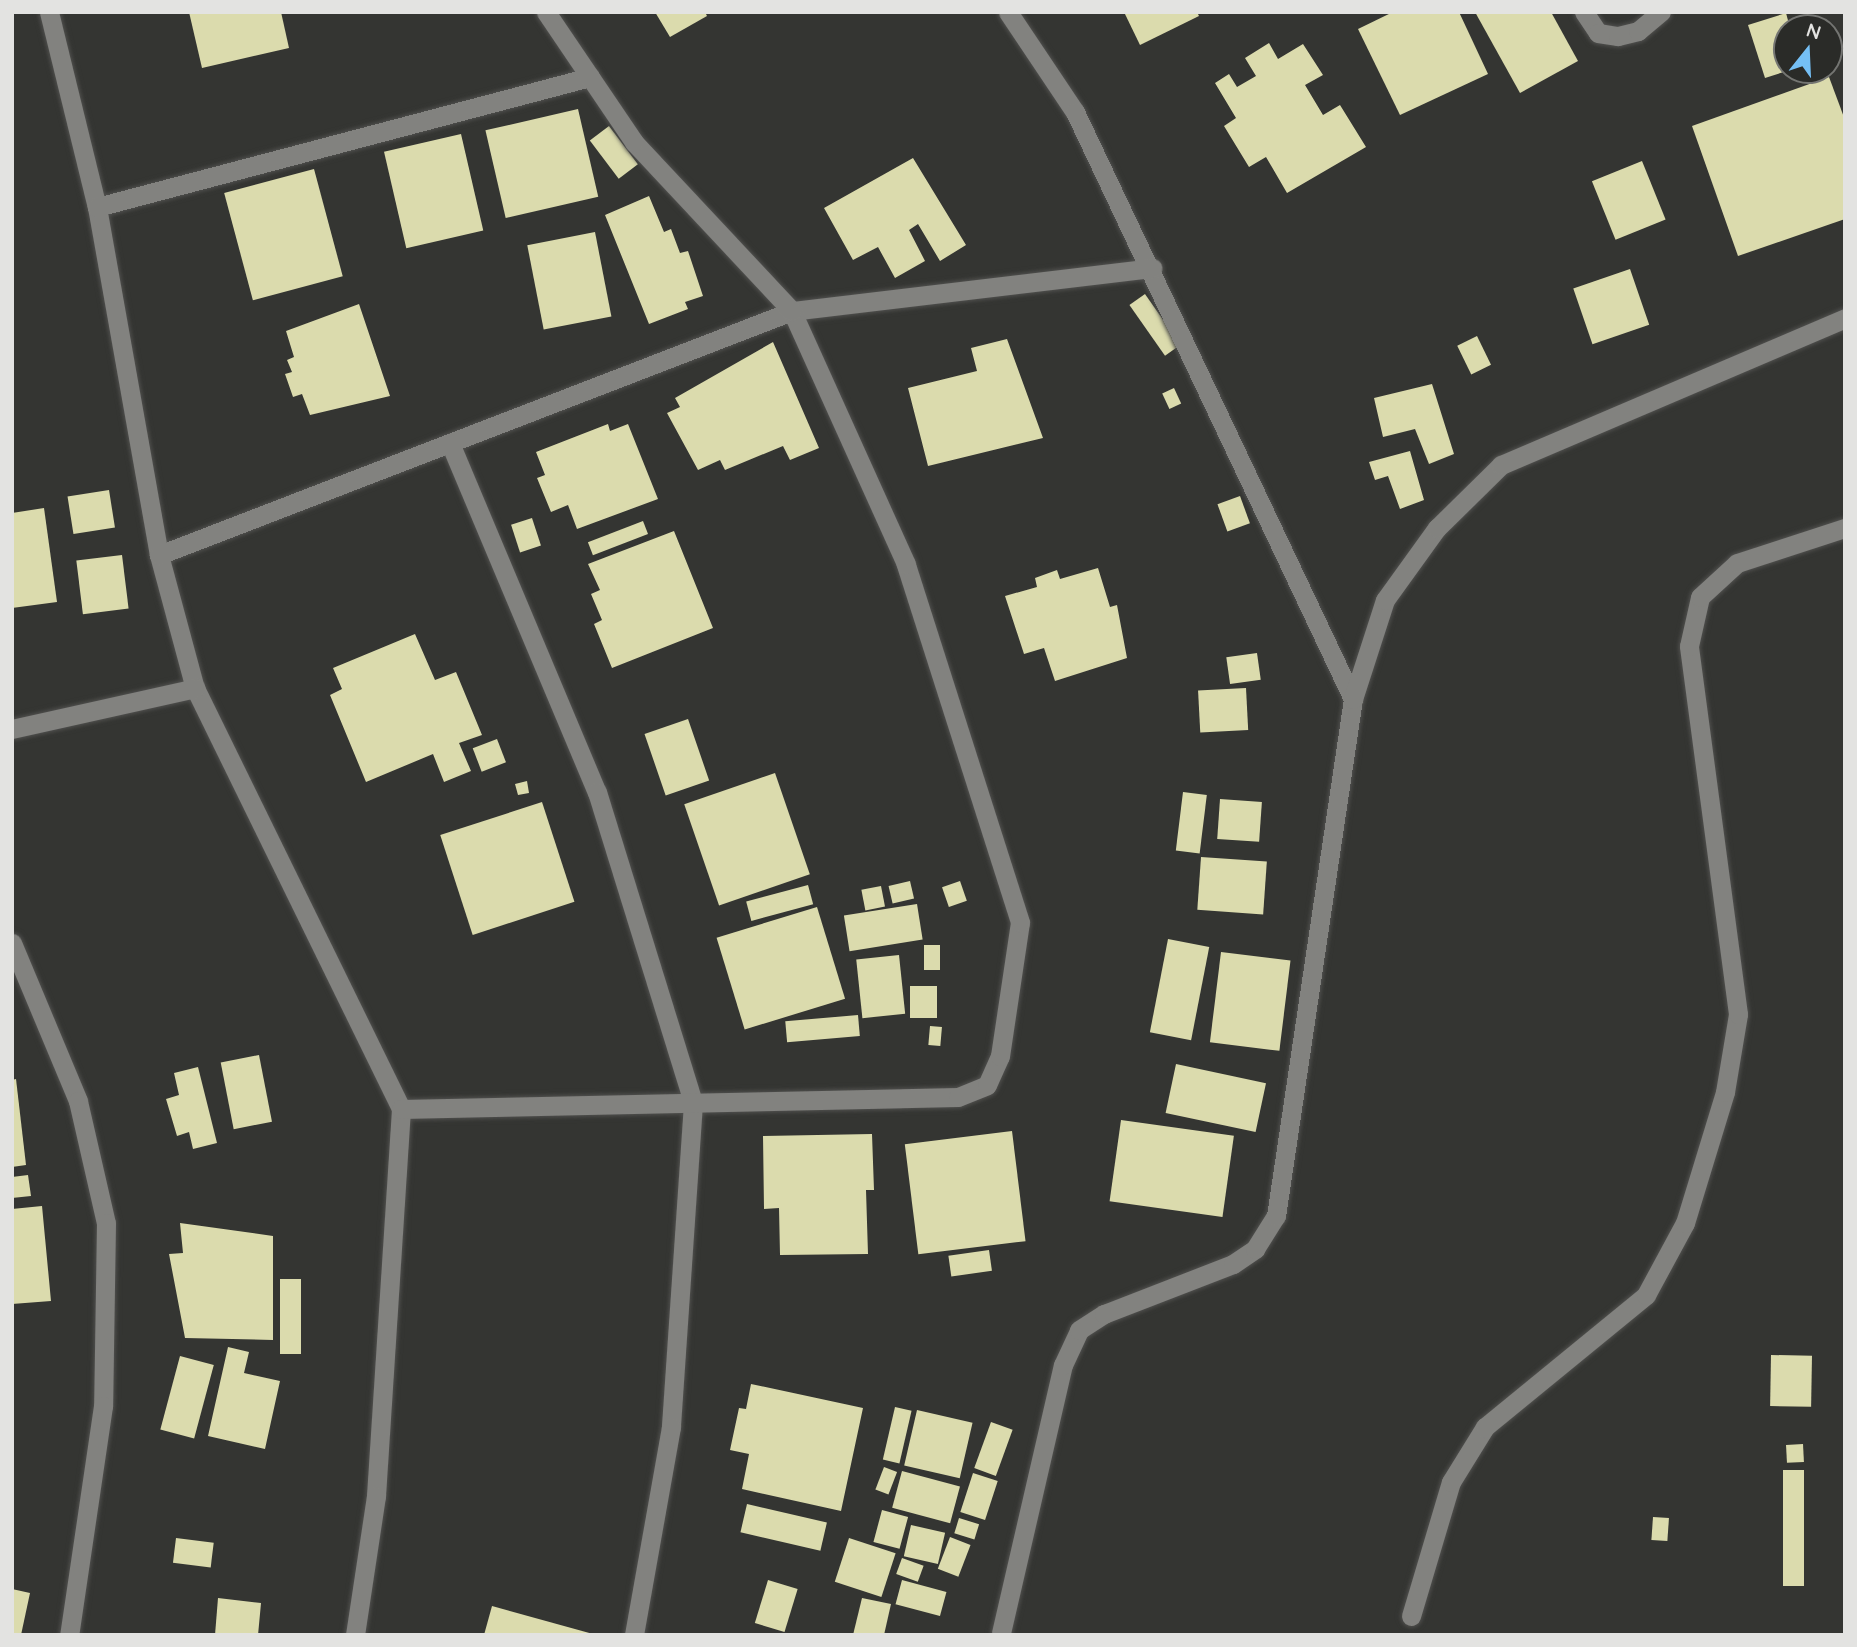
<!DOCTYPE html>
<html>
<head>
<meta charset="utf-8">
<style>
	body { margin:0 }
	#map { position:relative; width:1857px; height:1647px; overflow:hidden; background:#343532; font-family:Quicksand,sans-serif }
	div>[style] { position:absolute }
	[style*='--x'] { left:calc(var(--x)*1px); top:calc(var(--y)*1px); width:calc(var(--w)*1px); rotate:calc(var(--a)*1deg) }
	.building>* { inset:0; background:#dbdbad; transform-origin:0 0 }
	.roads { filter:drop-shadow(0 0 2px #50504e) drop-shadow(0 0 2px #50504e) }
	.minor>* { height:19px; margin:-9.5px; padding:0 9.5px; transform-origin:9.5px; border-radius:9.5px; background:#82827f }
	span { translate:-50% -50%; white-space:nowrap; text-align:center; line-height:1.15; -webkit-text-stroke:7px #2a2b28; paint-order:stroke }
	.frame { position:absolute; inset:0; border:14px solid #e3e3e1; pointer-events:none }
	.north { position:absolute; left:1773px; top:14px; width:70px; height:70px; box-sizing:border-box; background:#2a2b28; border:2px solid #747572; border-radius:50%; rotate:18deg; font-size:19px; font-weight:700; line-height:28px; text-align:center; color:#e3e3e1 }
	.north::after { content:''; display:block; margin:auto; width:24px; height:32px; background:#75c0f6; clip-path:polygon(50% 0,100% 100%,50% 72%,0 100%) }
</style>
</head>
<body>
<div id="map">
	<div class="building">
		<i style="clip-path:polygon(189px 12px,281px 12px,289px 48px,202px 68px)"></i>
		<i style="clip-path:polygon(655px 12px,705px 12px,707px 16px,670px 37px)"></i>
		<i style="clip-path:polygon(1124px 12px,1197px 12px,1199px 16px,1140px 45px)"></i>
		<i style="clip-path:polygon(1393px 12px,1459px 12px,1488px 74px,1400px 115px,1358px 29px)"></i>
		<i style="clip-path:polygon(1475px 12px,1551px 12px,1578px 61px,1520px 93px)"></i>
		<i style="clip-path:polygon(1786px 13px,1790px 28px,1787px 71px,1765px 78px,1748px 25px)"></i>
		<i style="clip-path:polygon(1269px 43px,1278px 59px,1303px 44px,1323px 75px,1305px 85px,1323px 115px,1340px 105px,1366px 147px,1287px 193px,1266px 157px,1249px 167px,1224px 126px,1236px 118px,1215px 83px,1229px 74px,1237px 87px,1256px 76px,1245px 58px)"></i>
		<i style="clip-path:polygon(1829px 77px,1845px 120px,1845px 219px,1738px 256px,1692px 126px)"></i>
		<i style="left:578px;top:109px;width:90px;height:95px;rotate:77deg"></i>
		<i style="left:609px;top:126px;width:48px;height:24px;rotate:53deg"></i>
		<i style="left:461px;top:134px;width:99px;height:79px;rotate:77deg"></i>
		<i style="clip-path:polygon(913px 158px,966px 245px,940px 261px,918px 224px,909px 230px,925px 261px,895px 278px,878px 247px,853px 260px,824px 208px)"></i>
		<i style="left:1642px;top:161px;width:63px;height:54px;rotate:68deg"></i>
		<i style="left:314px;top:169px;width:111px;height:93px;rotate:75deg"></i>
		<i style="clip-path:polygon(649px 196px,664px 232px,671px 229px,680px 253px,688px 251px,703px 296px,685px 302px,688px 309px,649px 324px,605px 215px)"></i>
		<i style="left:595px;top:232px;width:86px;height:69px;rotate:79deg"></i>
		<i style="left:1630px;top:269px;width:59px;height:60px;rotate:71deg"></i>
		<i style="left:1145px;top:294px;width:62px;height:19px;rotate:55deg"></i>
		<i style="clip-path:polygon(359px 304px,390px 396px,310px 415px,302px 394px,293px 397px,285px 374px,292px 372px,287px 360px,294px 357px,286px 331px)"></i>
		<i style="left:1477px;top:336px;width:32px;height:22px;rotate:64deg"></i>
		<i style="clip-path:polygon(1007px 339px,1043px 438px,928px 466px,908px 388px,977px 371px,971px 348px)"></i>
		<i style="clip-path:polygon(773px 342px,819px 448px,790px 460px,783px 446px,725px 470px,720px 460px,698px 470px,667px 413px,680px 407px,675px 398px)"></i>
		<i style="clip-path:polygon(1432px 384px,1454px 454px,1429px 464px,1415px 429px,1383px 437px,1374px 398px)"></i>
		<i style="left:1174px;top:388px;width:17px;height:13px;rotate:65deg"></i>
		<i style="clip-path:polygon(608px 424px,610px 431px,628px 424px,658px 499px,577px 529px,568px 505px,551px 512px,537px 478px,545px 475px,536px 452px)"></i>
		<i style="clip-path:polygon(1410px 451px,1424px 500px,1400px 509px,1388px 476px,1375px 480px,1369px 462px)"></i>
		<i style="left:109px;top:490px;width:38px;height:42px;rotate:81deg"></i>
		<i style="left:1240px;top:496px;width:29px;height:24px;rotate:70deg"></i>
		<i style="clip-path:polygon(44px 508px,57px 602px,12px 608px,12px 513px)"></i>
		<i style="left:532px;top:518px;width:29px;height:22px;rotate:72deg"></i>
		<i style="left:643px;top:521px;width:14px;height:59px;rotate:69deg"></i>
		<i style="clip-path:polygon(674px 531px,713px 628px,612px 668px,594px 624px,602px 620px,591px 594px,600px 590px,588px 564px)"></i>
		<i style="left:122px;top:555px;width:54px;height:46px;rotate:83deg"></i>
		<i style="clip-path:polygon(1098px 568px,1110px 607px,1117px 605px,1127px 658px,1055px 681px,1044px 648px,1024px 654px,1005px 596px,1037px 587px,1035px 578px,1057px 570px,1060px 579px)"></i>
		<i style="clip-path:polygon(415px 634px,435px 680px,456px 672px,482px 735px,459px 743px,471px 771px,444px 782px,433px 754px,366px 782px,330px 695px,342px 689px,333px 668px)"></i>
		<i style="left:1257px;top:653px;width:27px;height:31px;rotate:82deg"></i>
		<i style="left:1246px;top:688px;width:42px;height:48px;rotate:87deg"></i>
		<i style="left:688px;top:719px;width:65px;height:46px;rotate:71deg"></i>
		<i style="left:497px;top:739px;width:25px;height:26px;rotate:69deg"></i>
		<i style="left:775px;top:773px;width:107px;height:96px;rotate:71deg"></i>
		<i style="clip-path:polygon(527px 781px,529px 793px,518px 795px,515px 784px)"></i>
		<i style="left:1183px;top:792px;width:24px;height:59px;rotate:7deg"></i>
		<i style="left:1220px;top:799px;width:42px;height:40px;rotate:4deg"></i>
		<i style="left:542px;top:802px;width:105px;height:107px;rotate:72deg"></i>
		<i style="left:1201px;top:857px;width:66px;height:53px;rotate:4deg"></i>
		<i style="left:910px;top:881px;width:18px;height:22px;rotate:77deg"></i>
		<i style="left:960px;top:881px;width:21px;height:19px;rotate:71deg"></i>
		<i style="left:808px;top:885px;width:20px;height:64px;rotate:75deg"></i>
		<i style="left:881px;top:886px;width:21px;height:20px;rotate:79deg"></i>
		<i style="left:917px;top:904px;width:36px;height:74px;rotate:81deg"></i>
		<i style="left:817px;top:907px;width:96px;height:105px;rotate:73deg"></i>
		<i style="left:1168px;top:939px;width:42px;height:95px;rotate:11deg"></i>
		<i style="left:924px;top:945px;width:16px;height:25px"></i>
		<i style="left:1221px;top:952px;width:70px;height:91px;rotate:7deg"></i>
		<i style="left:899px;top:955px;width:59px;height:43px;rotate:84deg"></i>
		<i style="left:910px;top:986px;width:27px;height:32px"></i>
		<i style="left:858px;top:1015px;width:21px;height:73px;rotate:85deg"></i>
		<i style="left:930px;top:1026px;width:12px;height:19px;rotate:5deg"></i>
		<i style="left:259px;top:1055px;width:68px;height:39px;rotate:79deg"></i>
		<i style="left:1176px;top:1064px;width:92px;height:50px;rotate:12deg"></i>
		<i style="clip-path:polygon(198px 1067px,217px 1143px,193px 1149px,189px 1132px,177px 1136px,166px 1099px,179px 1095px,174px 1073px)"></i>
		<i style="clip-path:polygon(16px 1079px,26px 1165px,12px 1167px,12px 1080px)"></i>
		<i style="left:1121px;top:1120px;width:114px;height:82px;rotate:8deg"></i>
		<i style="left:1012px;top:1131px;width:111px;height:108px;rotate:83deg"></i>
		<i style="clip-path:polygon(872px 1134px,874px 1190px,866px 1190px,868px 1254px,780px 1255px,779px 1208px,764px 1209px,763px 1136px)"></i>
		<i style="clip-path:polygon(28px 1175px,31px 1196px,12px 1198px,12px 1177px)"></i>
		<i style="clip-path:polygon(42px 1206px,51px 1301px,12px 1304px,12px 1209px)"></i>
		<i style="clip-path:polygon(180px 1223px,273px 1236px,273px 1340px,185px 1338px,169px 1254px,183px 1253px)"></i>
		<i style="left:989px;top:1250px;width:21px;height:41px;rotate:82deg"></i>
		<i style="left:280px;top:1279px;width:21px;height:75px"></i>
		<i style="clip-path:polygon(228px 1347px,249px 1352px,244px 1373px,280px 1381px,265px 1449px,208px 1436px)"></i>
		<i style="left:1771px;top:1355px;width:41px;height:51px;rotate:1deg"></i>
		<i style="left:180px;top:1356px;width:35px;height:76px;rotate:15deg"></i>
		<i style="clip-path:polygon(751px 1384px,863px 1408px,841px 1511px,742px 1489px,749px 1454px,730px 1450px,739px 1408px,746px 1409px)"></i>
		<i style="left:895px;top:1407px;width:17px;height:54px;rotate:13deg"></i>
		<i style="left:917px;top:1410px;width:57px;height:57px;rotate:13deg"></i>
		<i style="left:991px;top:1422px;width:23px;height:49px;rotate:20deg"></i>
		<i style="left:1803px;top:1444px;width:18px;height:17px;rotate:87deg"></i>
		<i style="left:884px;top:1467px;width:14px;height:24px;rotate:21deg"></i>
		<i style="left:1783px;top:1470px;width:21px;height:116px"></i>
		<i style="left:902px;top:1471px;width:60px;height:38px;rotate:15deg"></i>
		<i style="left:973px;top:1473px;width:26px;height:41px;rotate:18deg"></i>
		<i style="left:747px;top:1504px;width:82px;height:29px;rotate:13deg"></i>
		<i style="left:882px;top:1510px;width:27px;height:33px;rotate:15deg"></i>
		<i style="left:1653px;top:1517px;width:16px;height:23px;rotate:4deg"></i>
		<i style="left:959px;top:1518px;width:21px;height:16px;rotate:17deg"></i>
		<i style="left:911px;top:1525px;width:35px;height:32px;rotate:13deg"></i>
		<i style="left:950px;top:1537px;width:22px;height:34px;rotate:21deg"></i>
		<i style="left:176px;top:1538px;width:38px;height:25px;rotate:7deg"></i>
		<i style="left:849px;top:1538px;width:49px;height:46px;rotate:18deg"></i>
		<i style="left:902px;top:1558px;width:23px;height:17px;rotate:20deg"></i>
		<i style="left:768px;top:1580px;width:31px;height:45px;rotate:17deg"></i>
		<i style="left:902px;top:1580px;width:46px;height:25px;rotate:15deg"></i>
		<i style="clip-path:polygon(12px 1589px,30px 1593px,21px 1635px,12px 1635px)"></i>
		<i style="clip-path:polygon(218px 1598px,261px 1603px,258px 1635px,215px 1635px)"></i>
		<i style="clip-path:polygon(862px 1598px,891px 1604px,884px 1635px,853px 1635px)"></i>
		<i style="clip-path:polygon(492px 1606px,593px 1634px,593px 1635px,484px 1635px)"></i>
	</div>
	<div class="roads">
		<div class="minor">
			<i style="--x:49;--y:12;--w:201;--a:76.2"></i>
			<i style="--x:97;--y:207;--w:353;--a:79.9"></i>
			<i style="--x:159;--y:555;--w:138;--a:74.9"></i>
			<i style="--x:195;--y:688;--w:469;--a:63.9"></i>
			<i style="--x:401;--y:1109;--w:388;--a:93.7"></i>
			<i style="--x:376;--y:1496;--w:141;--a:98.6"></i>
			<i style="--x:1008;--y:12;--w:120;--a:56.2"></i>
			<i style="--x:1075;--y:112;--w:650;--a:64.66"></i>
			<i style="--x:1584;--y:12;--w:25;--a:56"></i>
			<i style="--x:1598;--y:33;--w:20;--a:9"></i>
			<i style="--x:1618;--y:36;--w:21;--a:-14"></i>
			<i style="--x:1638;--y:31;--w:30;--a:-40"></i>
			<i style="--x:97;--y:207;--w:510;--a:-14.77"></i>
			<i style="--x:450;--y:443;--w:379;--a:67.2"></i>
			<i style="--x:597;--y:792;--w:325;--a:72.8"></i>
			<i style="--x:693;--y:1103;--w:325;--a:93.9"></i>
			<i style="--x:671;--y:1427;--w:211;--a:100.1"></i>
			<i style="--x:159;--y:555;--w:678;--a:-21.08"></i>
			<i style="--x:792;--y:311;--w:363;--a:-6.8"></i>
			<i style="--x:12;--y:729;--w:188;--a:-12.6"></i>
			<i style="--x:12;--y:943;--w:171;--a:67.3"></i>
			<i style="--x:78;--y:1101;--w:125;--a:77.1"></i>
			<i style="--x:106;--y:1223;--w:183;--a:90.9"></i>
			<i style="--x:103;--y:1406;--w:232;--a:98.4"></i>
			<i style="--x:401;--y:1109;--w:557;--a:-1.23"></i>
			<i style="--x:958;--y:1097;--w:31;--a:-22"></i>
			<i style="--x:987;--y:1085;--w:32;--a:-66"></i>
			<i style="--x:1000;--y:1056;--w:135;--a:-81.5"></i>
			<i style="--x:1020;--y:922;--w:376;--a:-107.7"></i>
			<i style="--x:906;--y:564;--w:277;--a:-114.3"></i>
			<i style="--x:792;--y:311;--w:231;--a:-133.1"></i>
			<i style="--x:634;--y:142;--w:157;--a:-124.1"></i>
			<i style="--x:1411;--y:1616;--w:140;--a:-73.4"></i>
			<i style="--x:1451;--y:1482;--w:65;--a:-58.3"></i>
			<i style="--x:1485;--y:1427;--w:208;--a:-39.3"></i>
			<i style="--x:1646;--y:1295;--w:82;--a:-61.6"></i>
			<i style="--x:1685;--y:1223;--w:137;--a:-73"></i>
			<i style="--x:1725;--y:1092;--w:79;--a:-80.5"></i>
			<i style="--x:1738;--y:1014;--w:371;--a:-97.6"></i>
			<i style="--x:1689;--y:646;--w:50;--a:-77.3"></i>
			<i style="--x:1700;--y:597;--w:50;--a:-42.6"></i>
			<i style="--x:1737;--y:563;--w:114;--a:-18"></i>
			<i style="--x:1001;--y:1633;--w:275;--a:-77"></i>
			<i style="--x:1063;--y:1365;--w:38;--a:-65"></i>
			<i style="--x:1079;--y:1330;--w:30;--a:-33"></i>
			<i style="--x:1104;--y:1314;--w:138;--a:-21.2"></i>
			<i style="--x:1233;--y:1264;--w:27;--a:-34"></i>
			<i style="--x:1255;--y:1249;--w:39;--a:-58"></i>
			<i style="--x:1276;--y:1216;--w:523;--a:-81.53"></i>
			<i style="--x:1353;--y:699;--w:104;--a:-72.1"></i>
			<i style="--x:1385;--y:600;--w:89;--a:-54.2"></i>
			<i style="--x:1437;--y:528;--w:90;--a:-44.5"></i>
			<i style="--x:1501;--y:465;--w:374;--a:-23.1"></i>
		</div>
	</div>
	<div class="frame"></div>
	<div class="north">N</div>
</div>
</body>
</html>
